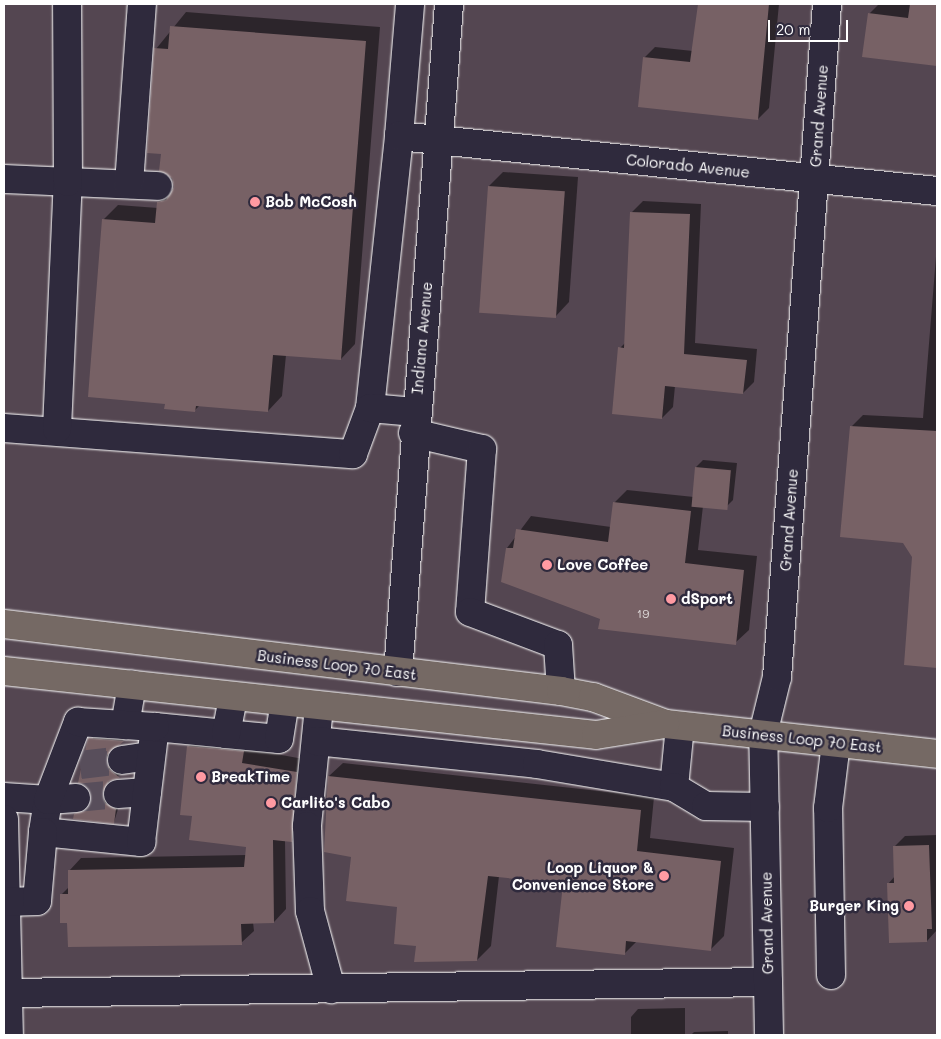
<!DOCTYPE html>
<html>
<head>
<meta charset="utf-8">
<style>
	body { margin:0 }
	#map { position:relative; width:941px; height:1039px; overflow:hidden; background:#453a49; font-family:Mali,sans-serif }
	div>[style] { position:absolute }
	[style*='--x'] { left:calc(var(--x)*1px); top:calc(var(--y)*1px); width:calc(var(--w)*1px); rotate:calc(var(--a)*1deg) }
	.built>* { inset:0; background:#544651; transform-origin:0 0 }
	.shadow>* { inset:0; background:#0007 }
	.building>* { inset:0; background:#776165; transform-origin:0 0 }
	.minor-tunnel>* { height:28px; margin-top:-14px; transform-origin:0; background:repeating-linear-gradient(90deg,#584e5b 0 28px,transparent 0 42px) }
	.roads { filter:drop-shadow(0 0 1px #fff) drop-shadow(0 0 1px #fff) }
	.minor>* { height:28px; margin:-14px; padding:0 14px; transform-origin:14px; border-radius:14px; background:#2f2a3d }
	.major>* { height:28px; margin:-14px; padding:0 14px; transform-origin:14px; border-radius:14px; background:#756964 }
	.dots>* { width:14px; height:14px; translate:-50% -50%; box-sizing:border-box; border:2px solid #2f2a3d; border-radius:50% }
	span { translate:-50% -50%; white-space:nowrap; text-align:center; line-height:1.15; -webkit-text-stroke:5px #2f2a3d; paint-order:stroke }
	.number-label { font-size:12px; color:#ddd8d8 }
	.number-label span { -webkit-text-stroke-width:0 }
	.street-label { font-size:15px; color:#fff }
	.poi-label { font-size:15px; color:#fff; font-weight:700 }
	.left { translate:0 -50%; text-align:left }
	.right { translate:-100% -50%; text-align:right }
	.frame { position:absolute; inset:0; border:5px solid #fff; pointer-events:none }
	.scale { position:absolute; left:768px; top:20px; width:80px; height:22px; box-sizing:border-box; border:2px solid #fff; border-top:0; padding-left:6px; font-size:15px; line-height:18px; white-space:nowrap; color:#fff; -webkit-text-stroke:4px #2f2a3d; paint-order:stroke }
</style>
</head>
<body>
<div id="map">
	<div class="built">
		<i style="left:4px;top:4px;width:933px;height:1031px"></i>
	</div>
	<div class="shadow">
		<i style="clip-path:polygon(699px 4px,779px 4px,769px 108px,758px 119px,644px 58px,655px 47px,693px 51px)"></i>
		<i style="clip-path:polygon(879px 4px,937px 4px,937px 65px,864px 56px,869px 14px)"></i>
		<i style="clip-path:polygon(186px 12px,380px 27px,355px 344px,341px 359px,286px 355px,282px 396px,268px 411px,200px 405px,195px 410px,166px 402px,103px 220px,118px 205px,158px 208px,158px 202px,175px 187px,162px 153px,156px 49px)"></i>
		<i style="clip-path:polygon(503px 172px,578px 177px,569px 302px,555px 317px,489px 186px)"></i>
		<i style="clip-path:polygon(643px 201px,701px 204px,695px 343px,757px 349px,754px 382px,743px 393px,675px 386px,673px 407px,662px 418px,620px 348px,626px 342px,631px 213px)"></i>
		<i style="clip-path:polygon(937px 244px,937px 666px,906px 664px,913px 556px,851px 427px,863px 415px,923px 418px)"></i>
		<i style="clip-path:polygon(703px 460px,737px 463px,733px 500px,725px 508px,703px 506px,698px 550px,757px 556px,749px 630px,735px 643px,601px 619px,507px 548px,531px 516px,611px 527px,614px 503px,627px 490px,694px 497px,696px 467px)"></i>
		<i style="clip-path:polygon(201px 734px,254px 750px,309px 760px,304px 829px,292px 841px,285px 840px,286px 909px,274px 922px,253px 922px,254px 931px,241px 943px,69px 922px,61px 895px,69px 887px,69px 871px,81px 858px,246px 855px,247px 846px,193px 815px,189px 746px)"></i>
		<i style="clip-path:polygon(93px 735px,126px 738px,110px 751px,112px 766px,122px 774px,110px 780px,105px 790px,119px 806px,114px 822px,75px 814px,91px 804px)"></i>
		<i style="clip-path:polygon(343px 763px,654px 797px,650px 838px,734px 848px,724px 936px,710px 950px,637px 941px,624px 954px,565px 883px,499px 876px,491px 946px,477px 960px,417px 945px,398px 906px,352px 856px,329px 776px)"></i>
		<i style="clip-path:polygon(937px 835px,937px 930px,927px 941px,888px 884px,895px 876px,894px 847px,905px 836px)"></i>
		<i style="clip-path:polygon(685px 1008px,685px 1035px,631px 1035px,631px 1017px,638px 1009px)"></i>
		<i style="clip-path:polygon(728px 1031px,728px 1035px,691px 1035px,694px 1032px)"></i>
	</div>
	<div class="building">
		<i style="clip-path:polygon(698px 4px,769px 4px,758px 120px,638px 107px,643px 57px,690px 62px)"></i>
		<i style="clip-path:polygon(910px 4px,937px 4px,937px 66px,862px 57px,868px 13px,908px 18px)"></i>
		<i style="clip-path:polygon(170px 26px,366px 41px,341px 360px,273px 355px,268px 412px,196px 406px,195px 412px,164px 409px,165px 404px,88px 397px,102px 219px,155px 223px,157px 202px,166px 200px,174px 187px,172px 178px,159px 171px,161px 154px,147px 153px,154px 48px,168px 49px)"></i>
		<i style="left:488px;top:186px;width:77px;height:127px;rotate:4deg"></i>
		<i style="clip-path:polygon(630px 212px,690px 214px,684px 354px,747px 360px,743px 394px,665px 386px,662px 419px,612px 414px,618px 347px,624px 348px)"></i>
		<i style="clip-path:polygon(850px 426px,937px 431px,937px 668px,904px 665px,912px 557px,903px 543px,840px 537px)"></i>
		<i style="left:695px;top:467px;width:36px;height:40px;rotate:5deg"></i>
		<i style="clip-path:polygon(613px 502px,691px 511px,685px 563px,744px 570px,736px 645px,598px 629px,600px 619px,501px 582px,506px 548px,513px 548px,516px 529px,608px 542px)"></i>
		<i style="clip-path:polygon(88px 738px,124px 741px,107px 755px,109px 769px,120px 778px,109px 781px,102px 795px,105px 803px,116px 809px,114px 824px,73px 819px,74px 814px,90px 805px,92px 797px,89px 789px,78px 783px)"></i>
		<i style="clip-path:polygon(187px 746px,244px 751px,242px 763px,297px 772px,292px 842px,273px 840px,274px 923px,241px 924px,242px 945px,68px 947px,67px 923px,60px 923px,60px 894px,68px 894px,68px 870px,244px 867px,246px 847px,189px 840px,192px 816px,180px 815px)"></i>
		<i style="clip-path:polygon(328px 776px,641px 810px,637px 851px,721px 861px,711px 951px,626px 941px,625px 955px,556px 947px,563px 884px,488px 876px,477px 961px,414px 962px,416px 946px,394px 944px,397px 907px,346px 901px,351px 857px,324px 852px)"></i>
		<i style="clip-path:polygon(929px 845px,932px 929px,927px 929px,927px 942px,889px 943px,887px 883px,894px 883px,893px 846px)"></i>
	</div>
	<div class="minor-tunnel">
		<i style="--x:80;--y:765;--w:42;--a:-6.8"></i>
		<i style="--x:76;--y:798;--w:42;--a:-5.4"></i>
	</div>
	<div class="roads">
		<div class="minor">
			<i style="--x:399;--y:136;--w:132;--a:-85.2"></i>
			<i style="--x:4;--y:179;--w:154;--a:2.6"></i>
			<i style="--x:129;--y:184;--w:180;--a:-85.9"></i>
			<i style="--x:370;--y:408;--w:274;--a:-83.9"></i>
			<i style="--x:399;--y:136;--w:541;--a:5.84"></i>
			<i style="--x:4;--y:428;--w:350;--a:4.3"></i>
			<i style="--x:353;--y:454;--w:49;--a:-69.7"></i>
			<i style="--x:370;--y:408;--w:45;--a:5.1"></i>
			<i style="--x:57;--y:429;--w:247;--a:-87.5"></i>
			<i style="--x:68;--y:182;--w:178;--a:-90.3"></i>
			<i style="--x:413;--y:433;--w:71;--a:13.1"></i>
			<i style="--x:482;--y:449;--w:163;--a:94.2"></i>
			<i style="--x:470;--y:612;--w:94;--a:20.6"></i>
			<i style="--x:558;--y:645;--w:46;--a:86.3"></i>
			<i style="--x:398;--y:672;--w:670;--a:-85.63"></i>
			<i style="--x:319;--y:707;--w:120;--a:95.8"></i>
			<i style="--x:307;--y:826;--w:85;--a:88"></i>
			<i style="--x:310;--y:911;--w:81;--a:74.9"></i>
			<i style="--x:125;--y:725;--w:41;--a:-80.1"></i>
			<i style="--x:226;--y:734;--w:53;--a:5.4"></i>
			<i style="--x:279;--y:739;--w:37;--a:-81"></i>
			<i style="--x:316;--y:741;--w:222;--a:5.9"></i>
			<i style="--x:537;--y:764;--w:139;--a:9.5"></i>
			<i style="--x:674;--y:787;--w:61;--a:-84.4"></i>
			<i style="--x:122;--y:760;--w:29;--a:-8"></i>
			<i style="--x:674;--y:787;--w:37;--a:31"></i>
			<i style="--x:706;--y:806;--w:59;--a:1"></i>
			<i style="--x:118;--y:794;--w:29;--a:-4"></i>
			<i style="--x:4;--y:797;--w:44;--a:3.9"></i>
			<i style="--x:48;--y:800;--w:32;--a:99"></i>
			<i style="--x:43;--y:832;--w:99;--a:5.8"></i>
			<i style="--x:141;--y:842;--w:116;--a:-83.1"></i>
			<i style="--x:155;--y:727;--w:71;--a:5.6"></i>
			<i style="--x:226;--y:734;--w:38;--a:-79"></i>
			<i style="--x:76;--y:798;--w:28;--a:176"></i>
			<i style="--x:48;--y:800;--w:84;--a:-69"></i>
			<i style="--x:78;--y:722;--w:77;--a:3.7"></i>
			<i style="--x:4;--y:819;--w:216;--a:88.7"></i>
			<i style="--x:6;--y:902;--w:31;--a:-2"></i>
			<i style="--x:37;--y:901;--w:69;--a:-85"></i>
			<i style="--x:831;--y:975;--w:167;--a:-91"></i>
			<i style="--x:828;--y:808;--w:65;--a:-83"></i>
			<i style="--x:8;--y:993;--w:760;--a:-0.83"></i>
			<i style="--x:769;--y:1035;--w:301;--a:-91.1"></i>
			<i style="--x:763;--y:734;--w:59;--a:-76.2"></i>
			<i style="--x:777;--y:677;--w:675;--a:-85.75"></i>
		</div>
		<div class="major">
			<i style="--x:4;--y:624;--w:561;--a:6.86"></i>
			<i style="--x:561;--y:691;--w:33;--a:11"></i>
			<i style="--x:593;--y:697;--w:78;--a:20.3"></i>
			<i style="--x:666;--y:724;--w:273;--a:6.3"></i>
			<i style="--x:4;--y:671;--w:595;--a:6.17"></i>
			<i style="--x:596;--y:735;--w:70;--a:-9.1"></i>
		</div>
	</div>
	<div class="dots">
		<i style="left:255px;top:202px;background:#ff9aa2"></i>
		<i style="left:547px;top:565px;background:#ff9aa2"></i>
		<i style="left:671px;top:599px;background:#ff9aa2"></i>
		<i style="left:201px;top:777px;background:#ff9aa2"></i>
		<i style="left:271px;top:803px;background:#ff9aa2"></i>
		<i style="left:664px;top:876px;background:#ff9aa2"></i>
		<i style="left:909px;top:906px;background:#ff9aa2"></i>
	</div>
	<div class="number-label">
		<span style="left:643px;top:614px">19</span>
	</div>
	<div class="street-label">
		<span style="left:819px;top:116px;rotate:-86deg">Grand Avenue</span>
		<span style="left:688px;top:166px;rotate:6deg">Colorado Avenue</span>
		<span style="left:422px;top:338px;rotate:-85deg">Indiana Avenue</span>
		<span style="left:789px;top:520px;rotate:-86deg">Grand Avenue</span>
		<span style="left:337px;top:665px;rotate:7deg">Business Loop 70 East</span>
		<span style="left:802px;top:739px;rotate:6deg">Business Loop 70 East</span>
		<span style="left:767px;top:923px;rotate:-91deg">Grand Avenue</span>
	</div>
	<div class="poi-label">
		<span class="left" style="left:265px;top:202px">Bob McCosh</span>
		<span class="left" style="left:557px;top:565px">Love Coffee</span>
		<span class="left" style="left:681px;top:599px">dSport</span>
		<span class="left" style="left:211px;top:777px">BreakTime</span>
		<span class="left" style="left:281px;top:803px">Carlito's Cabo</span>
		<span class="right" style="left:654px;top:876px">Loop Liquor &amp;<br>Convenience Store</span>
		<span class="right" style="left:899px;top:906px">Burger King</span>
	</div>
	<div class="frame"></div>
	<div class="scale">20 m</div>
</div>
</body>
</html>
